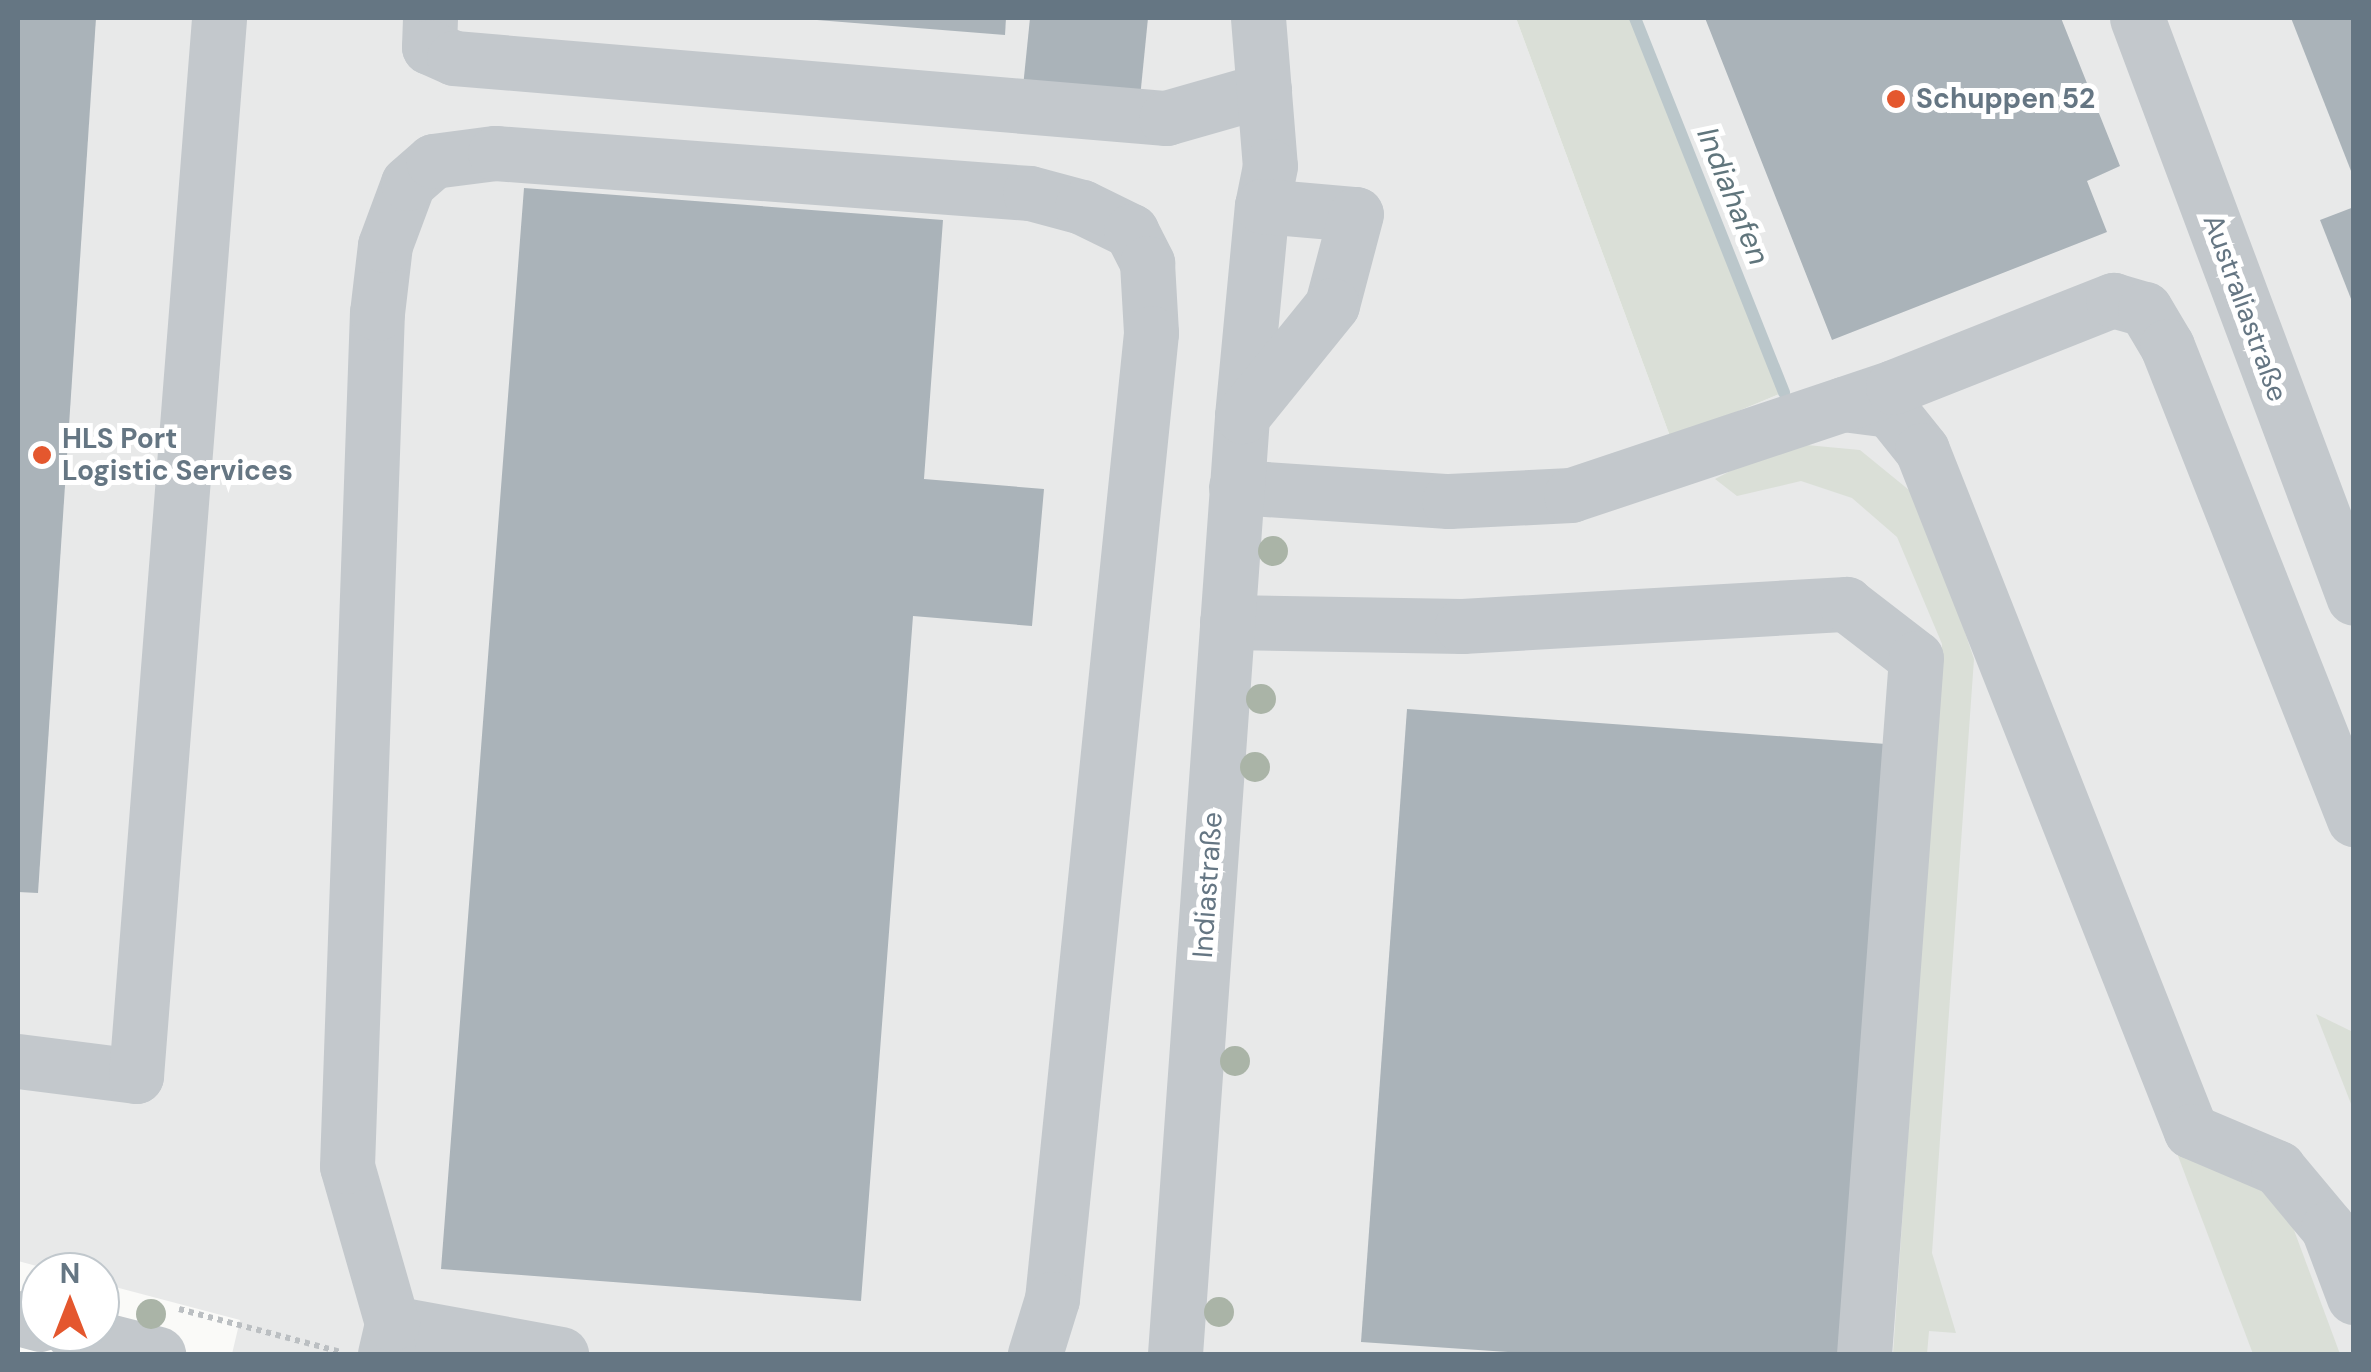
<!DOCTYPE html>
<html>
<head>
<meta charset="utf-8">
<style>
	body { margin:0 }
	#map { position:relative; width:2371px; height:1372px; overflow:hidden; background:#fafaf8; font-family:"DM Sans",sans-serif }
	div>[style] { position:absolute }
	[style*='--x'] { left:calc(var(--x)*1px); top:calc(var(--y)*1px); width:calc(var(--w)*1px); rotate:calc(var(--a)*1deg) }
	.built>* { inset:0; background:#e8e9e9 }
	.green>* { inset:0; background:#dadfd7 }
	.stream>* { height:12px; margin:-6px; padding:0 6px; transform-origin:6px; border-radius:6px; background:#bbc7cb }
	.building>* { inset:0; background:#aab3b9 }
	.path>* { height:6px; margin-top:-3px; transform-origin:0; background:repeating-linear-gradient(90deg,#bbbfc2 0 5px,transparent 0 10px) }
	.minor>* { height:55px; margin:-27.5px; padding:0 27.5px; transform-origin:27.5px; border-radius:27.5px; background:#c3c8cc }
	.trees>* { width:30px; height:30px; margin:-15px; border-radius:50%; background:#aab4a7 }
	.dots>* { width:28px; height:28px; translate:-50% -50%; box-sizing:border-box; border:5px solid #fff; border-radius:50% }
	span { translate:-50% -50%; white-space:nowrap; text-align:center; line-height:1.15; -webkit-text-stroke:10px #fff; paint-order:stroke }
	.poi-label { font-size:28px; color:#657683; font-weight:700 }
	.left { translate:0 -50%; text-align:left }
	.street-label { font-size:28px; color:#657683 }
	.water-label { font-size:30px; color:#60757c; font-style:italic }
	.frame { position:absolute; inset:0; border:20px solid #657683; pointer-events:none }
	.north { position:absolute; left:20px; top:1252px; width:100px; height:100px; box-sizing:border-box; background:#fff; border:2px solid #c1c8cd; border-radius:50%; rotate:0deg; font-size:28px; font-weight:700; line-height:40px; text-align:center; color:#657683 }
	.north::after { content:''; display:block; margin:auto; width:35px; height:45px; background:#e4572e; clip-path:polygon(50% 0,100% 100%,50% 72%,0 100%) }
</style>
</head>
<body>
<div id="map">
	<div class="built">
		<i style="clip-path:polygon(18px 18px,1516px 18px,1671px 439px,1784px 392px,1633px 18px,2353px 18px,2353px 1354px,232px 1354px,240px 1320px,100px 1283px,100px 1272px,59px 1272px,18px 1261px)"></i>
	</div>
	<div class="green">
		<i style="clip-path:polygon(1516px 18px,1633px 18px,1784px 392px,1671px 439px)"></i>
		<i style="clip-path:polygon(1785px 443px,1860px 450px,1920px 499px,1974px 659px,1932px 1253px,1956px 1333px,1929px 1331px,1927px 1354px,1893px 1354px,1942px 644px,1897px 537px,1852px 498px,1801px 481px,1737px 496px,1715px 479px)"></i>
		<i style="clip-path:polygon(2316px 1014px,2353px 1032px,2353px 1109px)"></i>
		<i style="clip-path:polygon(2172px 1140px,2253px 1182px,2291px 1222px,2340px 1354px,2253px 1354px)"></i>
	</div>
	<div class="stream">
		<i style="--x:1635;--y:18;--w:403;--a:68.3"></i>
	</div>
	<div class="building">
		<i style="clip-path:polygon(18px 18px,96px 18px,38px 893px,18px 892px)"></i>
		<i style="clip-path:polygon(792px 18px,1006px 18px,1005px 35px)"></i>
		<i style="clip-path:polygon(1030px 18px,1148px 18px,1140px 98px,1023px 87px)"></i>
		<i style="clip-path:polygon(1705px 18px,2061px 18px,2120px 166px,2087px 181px,2107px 232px,1832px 340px)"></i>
		<i style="clip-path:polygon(2291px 18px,2354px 18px,2354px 176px,2353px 176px)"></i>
		<i style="clip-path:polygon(524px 188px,943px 220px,924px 479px,1044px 489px,1032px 626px,913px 616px,861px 1301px,441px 1269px)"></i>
		<i style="clip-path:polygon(2354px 207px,2354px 304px,2353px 304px,2320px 220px)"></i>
		<i style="clip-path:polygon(1407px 709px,1886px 744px,1842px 1354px,1538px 1354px,1361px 1342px)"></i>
	</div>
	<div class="path">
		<i style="--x:179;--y:1309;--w:168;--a:14.9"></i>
	</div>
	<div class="minor">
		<i style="--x:430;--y:18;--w:29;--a:92"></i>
		<i style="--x:429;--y:47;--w:27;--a:24"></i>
		<i style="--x:454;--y:58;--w:715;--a:4.82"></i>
		<i style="--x:1166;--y:118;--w:102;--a:-15.9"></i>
		<i style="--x:1258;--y:18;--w:148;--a:85.4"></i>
		<i style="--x:1270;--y:166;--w:41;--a:101.3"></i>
		<i style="--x:2137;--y:18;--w:619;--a:69.49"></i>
		<i style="--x:1843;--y:404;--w:47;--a:7.3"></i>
		<i style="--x:1890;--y:410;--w:51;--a:51.3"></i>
		<i style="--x:1922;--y:450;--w:732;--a:68.45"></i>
		<i style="--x:2191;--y:1131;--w:95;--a:23"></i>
		<i style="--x:2278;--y:1168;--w:78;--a:50.2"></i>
		<i style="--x:2328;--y:1228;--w:74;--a:69.4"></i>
		<i style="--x:1236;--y:487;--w:213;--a:3.8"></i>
		<i style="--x:1449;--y:501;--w:122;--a:-2.8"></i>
		<i style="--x:1571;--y:495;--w:340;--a:-18.5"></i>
		<i style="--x:1893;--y:387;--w:237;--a:-21.6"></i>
		<i style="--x:2113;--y:300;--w:33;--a:16"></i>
		<i style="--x:2145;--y:309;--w:43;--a:59.3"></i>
		<i style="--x:2167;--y:346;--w:509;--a:68.43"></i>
		<i style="--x:1227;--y:622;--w:235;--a:1"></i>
		<i style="--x:1462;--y:626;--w:385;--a:-3.3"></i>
		<i style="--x:1846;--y:604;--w:88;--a:37.6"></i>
		<i style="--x:1916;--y:658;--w:698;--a:94.27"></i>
		<i style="--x:18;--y:1061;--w:119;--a:7.2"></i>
		<i style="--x:136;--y:1076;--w:1061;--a:-85.51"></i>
		<i style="--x:18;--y:1318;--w:23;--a:15"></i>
		<i style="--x:392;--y:1323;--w:172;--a:10.4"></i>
		<i style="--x:72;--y:1332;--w:89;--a:14.3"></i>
		<i style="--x:385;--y:1354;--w:32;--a:-77"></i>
		<i style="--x:392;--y:1323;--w:163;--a:-106"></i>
		<i style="--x:347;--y:1166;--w:854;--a:-87.99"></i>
		<i style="--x:377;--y:313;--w:68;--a:-83.3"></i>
		<i style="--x:385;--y:245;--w:66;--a:-69.6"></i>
		<i style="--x:408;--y:183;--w:33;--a:-41"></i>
		<i style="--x:433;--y:161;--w:63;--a:-7.4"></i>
		<i style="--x:495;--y:153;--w:536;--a:4.28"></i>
		<i style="--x:1030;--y:193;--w:54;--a:15.1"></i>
		<i style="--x:1082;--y:207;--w:55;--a:26.1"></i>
		<i style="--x:1131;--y:231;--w:36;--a:63"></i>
		<i style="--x:1147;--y:263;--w:70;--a:86.7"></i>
		<i style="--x:1151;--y:333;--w:971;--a:95.85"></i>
		<i style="--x:1052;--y:1299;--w:58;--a:107.2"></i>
		<i style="--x:1175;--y:1354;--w:940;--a:-85.91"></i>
		<i style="--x:1242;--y:416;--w:211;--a:-84.6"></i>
		<i style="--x:1262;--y:206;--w:94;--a:4.9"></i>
		<i style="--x:1356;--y:214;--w:94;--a:104.8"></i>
		<i style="--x:1332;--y:305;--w:143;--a:129"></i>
	</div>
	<div class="trees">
		<i style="left:1273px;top:551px"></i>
		<i style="left:1261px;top:699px"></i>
		<i style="left:1255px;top:767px"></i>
		<i style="left:1235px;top:1061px"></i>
		<i style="left:1219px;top:1312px"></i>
		<i style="left:151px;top:1314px"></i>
	</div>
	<div class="dots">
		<i style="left:1896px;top:99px;background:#e4572e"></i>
		<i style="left:42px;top:455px;background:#e4572e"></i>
	</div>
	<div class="poi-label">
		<span class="left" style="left:1916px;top:99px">Schuppen 52</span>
		<span class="left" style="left:62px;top:455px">HLS Port<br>Logistic Services</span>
	</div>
	<div class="street-label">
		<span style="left:2245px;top:308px;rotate:70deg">Australiastraße</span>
		<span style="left:1208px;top:885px;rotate:-86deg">Indiastraße</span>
	</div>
	<div class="water-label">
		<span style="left:1733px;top:196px;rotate:68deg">Indiahafen</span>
	</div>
	<div class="frame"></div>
	<div class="north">N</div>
</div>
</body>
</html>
